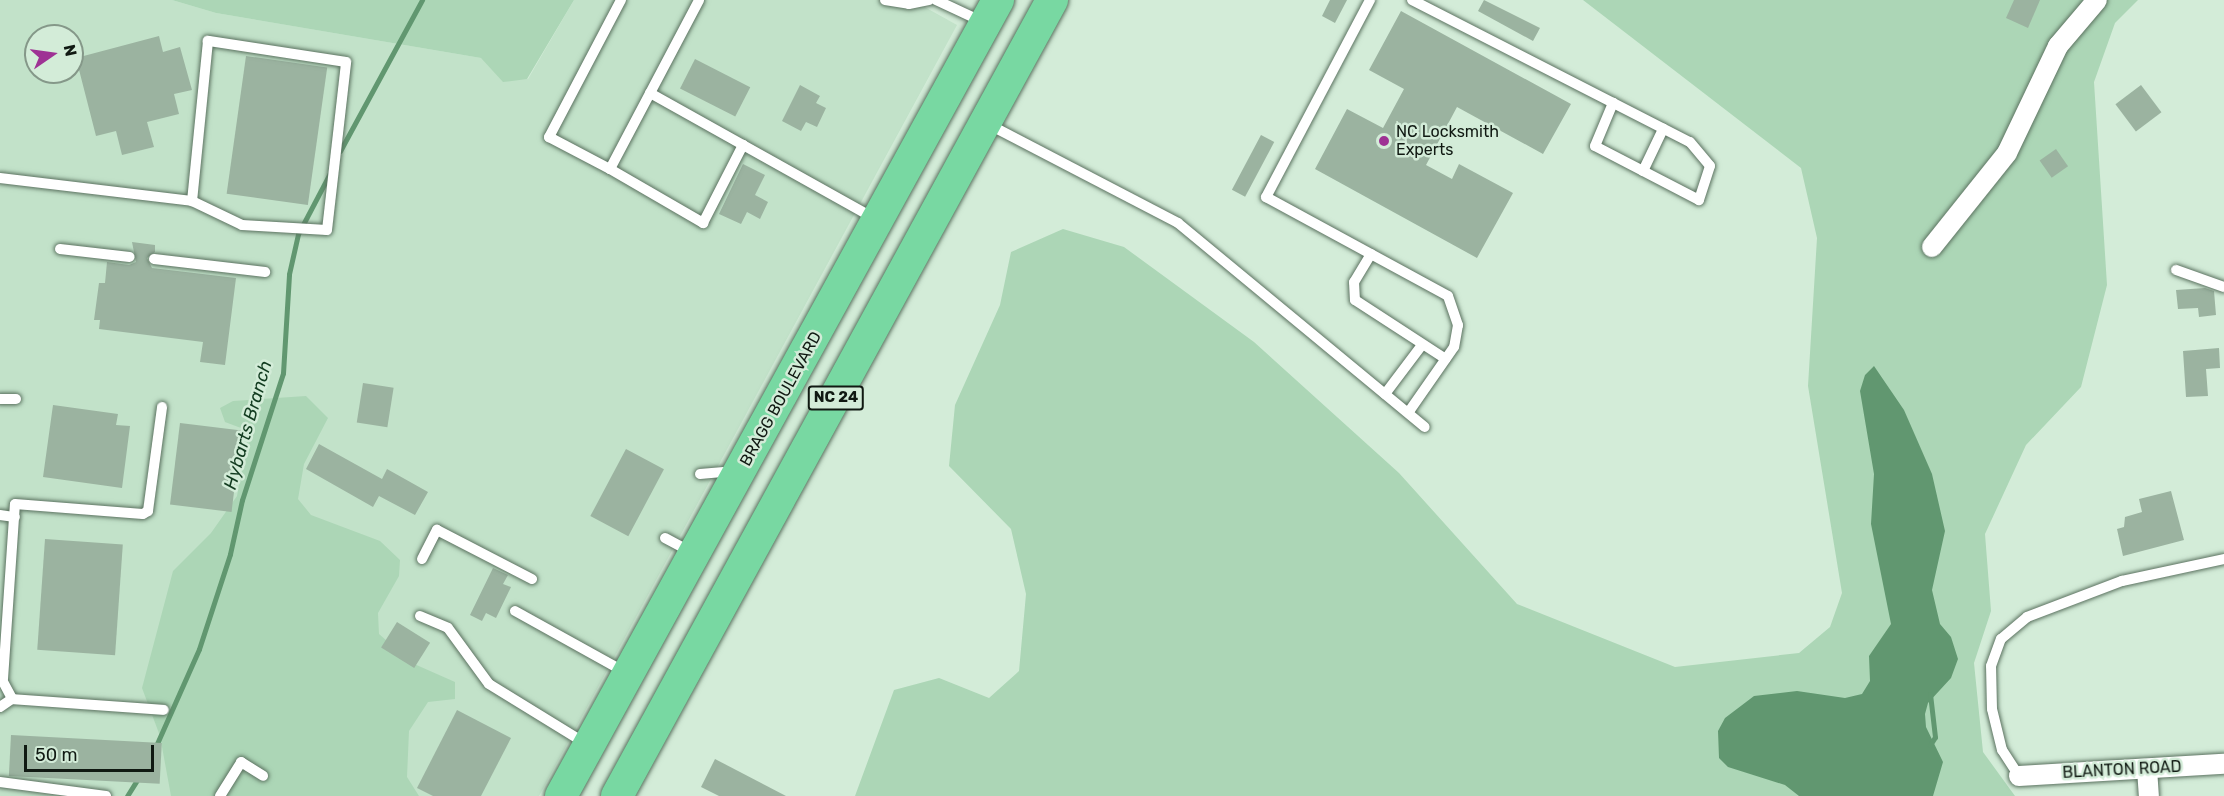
<!DOCTYPE html>
<html>
<head>
<meta charset="utf-8">
<style>
	body { margin:0 }
	#map { position:relative; width:2224px; height:796px; overflow:hidden; background:#d3ecd8; font-family:Rubik,sans-serif }
	div>[style] { position:absolute }
	[style*='--x'] { left:calc(var(--x)*1px); top:calc(var(--y)*1px); width:calc(var(--w)*1px); rotate:calc(var(--a)*1deg) }
	.built>* { inset:0; background:#c2e2c9 }
	.green>* { inset:0; background:#acd6b6 }
	.water>* { inset:0; background:#619770 }
	.stream>* { height:5px; margin:-2.5px; padding:0 2.5px; transform-origin:2.5px; border-radius:2.5px; background:#619770 }
	.building>* { inset:0; background:#9bb3a0; transform-origin:0 0 }
	.roads { filter:drop-shadow(0 0 2px #5b7260) drop-shadow(0 0 2px #5b7260) }
	.lane>* { height:10px; margin:-5px; padding:0 5px; transform-origin:5px; border-radius:5px; background:#fff }
	.street>* { height:20px; margin:-10px; padding:0 10px; transform-origin:10px; border-radius:10px; background:#fff }
	.primary>* { height:32px; margin:-16px; padding:0 16px; transform-origin:16px; border-radius:16px; background:#78d8a2 }
	.dots>* { width:16px; height:16px; translate:-50% -50%; box-sizing:border-box; border:3px solid #d3ecd8; border-radius:50% }
	span { translate:-50% -50%; white-space:nowrap; text-align:center; line-height:1.15; -webkit-text-stroke:5px #d3ecd8; paint-order:stroke }
	.shield-label span { padding:2px 4px; background:#d3ecd8; border:2px solid; border-radius:4px; -webkit-text-stroke-width:0 }
	.shield-label { font-size:15px; color:#101912; font-weight:700 }
	.poi-label { font-size:16px; color:#101912 }
	.left { translate:0 -50%; text-align:left }
	.street-label { font-size:16px; color:#101912 }
	.water-label { font-size:18px; color:#123c20; font-style:italic }
	.north { position:absolute; left:24px; top:24px; width:60px; height:60px; box-sizing:border-box; background:#d3ecd8; border:2px solid #859889; border-radius:50%; rotate:77deg; font-size:16px; font-weight:700; line-height:24px; text-align:center; color:#101912 }
	.north::after { content:''; display:block; margin:auto; width:21px; height:27px; background:#9e3294; clip-path:polygon(50% 0,100% 100%,50% 72%,0 100%) }
	.scale { position:absolute; left:24px; top:745px; width:130px; height:27px; box-sizing:border-box; border:3px solid #101912; border-top:0; padding-left:8px; font-size:18px; line-height:21px; white-space:nowrap; color:#101912; -webkit-text-stroke:4px #d3ecd8; paint-order:stroke }
</style>
</head>
<body>
<div id="map">
	<div class="built">
		<i style="clip-path:polygon(evenodd,0 0,172px 0,216px 13px,481px 58px,528px 79px,574px 0,912px 0,957px 25px,539px 796px,0 796px,0 0,36px 36px,72px 36px,72px 72px,36px 72px,36px 36px)"></i>
	</div>
	<div class="green">
		<i style="clip-path:polygon(172px 0,574px 0,527px 79px,503px 82px,481px 58px,216px 13px)"></i>
		<i style="clip-path:polygon(1583px 0,2138px 0,2115px 23px,2094px 82px,2107px 285px,2081px 387px,2026px 445px,1985px 534px,1991px 611px,1974px 663px,1983px 752px,2015px 796px,855px 796px,894px 690px,939px 678px,989px 698px,1019px 671px,1026px 594px,1011px 529px,949px 466px,955px 405px,1000px 305px,1011px 252px,1063px 229px,1124px 247px,1254px 342px,1399px 473px,1517px 604px,1675px 667px,1799px 653px,1830px 627px,1842px 593px,1808px 386px,1817px 238px,1801px 168px)"></i>
		<i style="clip-path:polygon(306px 396px,328px 418px,304px 464px,298px 499px,311px 515px,380px 541px,400px 560px,399px 576px,378px 613px,379px 634px,412px 663px,455px 682px,455px 699px,428px 702px,409px 731px,407px 777px,419px 796px,171px 796px,160px 736px,142px 688px,173px 571px,211px 533px,237px 496px,249px 431px,225px 422px,220px 408px,233px 401px)"></i>
	</div>
	<div class="water">
		<i style="clip-path:polygon(1874px 366px,1904px 410px,1932px 474px,1945px 531px,1932px 590px,1940px 624px,1951px 637px,1958px 659px,1951px 678px,1928px 703px,1925px 714px,1926px 727px,1943px 762px,1933px 796px,1799px 796px,1785px 785px,1728px 767px,1719px 758px,1718px 731px,1725px 718px,1754px 696px,1797px 691px,1845px 698px,1862px 694px,1870px 681px,1869px 656px,1891px 624px,1871px 524px,1874px 474px,1860px 391px,1865px 375px)"></i>
	</div>
	<div class="stream">
		<i style="--x:340;--y:151;--w:172;--a:-61.5"></i>
		<i style="--x:1930;--y:745;--w:9;--a:-58"></i>
		<i style="--x:1935;--y:737;--w:43;--a:-96.6"></i>
		<i style="--x:155;--y:748;--w:108;--a:-66"></i>
		<i style="--x:199;--y:649;--w:100;--a:-71.9"></i>
		<i style="--x:230;--y:554;--w:55;--a:-77.5"></i>
		<i style="--x:242;--y:500;--w:133;--a:-72.1"></i>
		<i style="--x:283;--y:373;--w:99;--a:-86.5"></i>
		<i style="--x:289;--y:274;--w:41;--a:-77.3"></i>
		<i style="--x:298;--y:234;--w:69;--a:-62.3"></i>
		<i style="--x:127;--y:796;--w:22;--a:-58"></i>
	</div>
	<div class="building">
		<i style="clip-path:polygon(1330px 0,1347px 0,1335px 23px,1322px 16px)"></i>
		<i style="clip-path:polygon(1484px 0,1540px 28px,1533px 41px,1478px 11px)"></i>
		<i style="clip-path:polygon(2014px 0,2040px 0,2028px 28px,2006px 18px)"></i>
		<i style="clip-path:polygon(1401px 11px,1571px 104px,1543px 154px,1457px 107px,1426px 165px,1452px 179px,1459px 164px,1513px 193px,1477px 258px,1315px 169px,1347px 109px,1383px 128px,1404px 89px,1369px 70px)"></i>
		<i style="clip-path:polygon(159px 36px,163px 52px,180px 47px,192px 90px,174px 94px,179px 114px,147px 122px,154px 147px,122px 155px,116px 131px,96px 136px,76px 58px)"></i>
		<i style="left:246px;top:56px;width:82px;height:139px;rotate:8deg"></i>
		<i style="left:695px;top:59px;width:62px;height:33px;rotate:27deg"></i>
		<i style="clip-path:polygon(800px 85px,820px 96px,816px 103px,826px 108px,817px 127px,806px 122px,801px 131px,782px 121px)"></i>
		<i style="left:2141px;top:85px;width:34px;height:32px;rotate:53deg"></i>
		<i style="left:1261px;top:135px;width:15px;height:62px;rotate:28deg"></i>
		<i style="left:2056px;top:149px;width:21px;height:20px;rotate:55deg"></i>
		<i style="clip-path:polygon(743px 164px,765px 175px,755px 195px,768px 202px,760px 219px,747px 212px,741px 224px,719px 214px)"></i>
		<i style="clip-path:polygon(132px 242px,155px 245px,155px 252px,147px 258px,152px 268px,236px 278px,225px 365px,200px 362px,203px 342px,99px 329px,100px 320px,94px 320px,99px 283px,105px 283px,107px 262px,129px 265px,136px 262px)"></i>
		<i style="clip-path:polygon(2205px 288px,2214px 291px,2216px 315px,2199px 317px,2198px 308px,2178px 309px,2176px 290px)"></i>
		<i style="clip-path:polygon(2219px 348px,2220px 368px,2206px 369px,2208px 396px,2186px 397px,2183px 351px)"></i>
		<i style="left:363px;top:383px;width:31px;height:40px;rotate:9deg"></i>
		<i style="clip-path:polygon(53px 405px,118px 414px,116px 425px,130px 426px,122px 488px,43px 477px)"></i>
		<i style="left:180px;top:423px;width:62px;height:82px;rotate:7deg"></i>
		<i style="clip-path:polygon(319px 444px,382px 479px,387px 469px,428px 492px,415px 515px,379px 496px,373px 507px,306px 469px)"></i>
		<i style="left:626px;top:449px;width:43px;height:76px;rotate:28deg"></i>
		<i style="clip-path:polygon(2171px 491px,2184px 540px,2123px 556px,2117px 529px,2124px 527px,2125px 517px,2142px 512px,2139px 499px)"></i>
		<i style="left:45px;top:539px;width:78px;height:111px;rotate:4deg"></i>
		<i style="clip-path:polygon(493px 568px,508px 575px,503px 584px,511px 587px,496px 618px,486px 613px,482px 621px,470px 615px)"></i>
		<i style="left:397px;top:622px;width:39px;height:30px;rotate:32deg"></i>
		<i style="clip-path:polygon(457px 710px,511px 738px,481px 796px,433px 796px,417px 788px)"></i>
		<i style="left:11px;top:735px;width:151px;height:41px;rotate:3deg"></i>
		<i style="clip-path:polygon(715px 759px,786px 796px,719px 796px,701px 787px)"></i>
	</div>
	<div class="roads">
		<div class="lane">
			<i style="--x:621;--y:0;--w:155;--a:117.7"></i>
			<i style="--x:549;--y:137;--w:69;--a:27.7"></i>
			<i style="--x:610;--y:169;--w:191;--a:-62.2"></i>
			<i style="--x:885;--y:0;--w:24;--a:9"></i>
			<i style="--x:909;--y:4;--w:20;--a:-11"></i>
			<i style="--x:936;--y:0;--w:52;--a:25.1"></i>
			<i style="--x:1370;--y:0;--w:223;--a:117.8"></i>
			<i style="--x:1266;--y:197;--w:207;--a:28.5"></i>
			<i style="--x:1448;--y:296;--w:31;--a:71"></i>
			<i style="--x:1458;--y:325;--w:22;--a:100"></i>
			<i style="--x:1454;--y:347;--w:80;--a:124.9"></i>
			<i style="--x:1412;--y:0;--w:312;--a:27.1"></i>
			<i style="--x:1690;--y:142;--w:31;--a:50"></i>
			<i style="--x:1710;--y:166;--w:36;--a:108"></i>
			<i style="--x:1699;--y:200;--w:117;--a:-152.6"></i>
			<i style="--x:1595;--y:146;--w:47;--a:-67.3"></i>
			<i style="--x:650;--y:93;--w:258;--a:29.2"></i>
			<i style="--x:988;--y:124;--w:214;--a:27.5"></i>
			<i style="--x:1178;--y:223;--w:320;--a:39.6"></i>
			<i style="--x:610;--y:169;--w:108;--a:30.1"></i>
			<i style="--x:703;--y:223;--w:88;--a:-62.9"></i>
			<i style="--x:1643;--y:171;--w:47;--a:-64.5"></i>
			<i style="--x:0;--y:178;--w:193;--a:6.8"></i>
			<i style="--x:192;--y:201;--w:55;--a:25.6"></i>
			<i style="--x:242;--y:225;--w:85;--a:3.4"></i>
			<i style="--x:327;--y:230;--w:169;--a:-83.5"></i>
			<i style="--x:346;--y:62;--w:140;--a:-171.3"></i>
			<i style="--x:208;--y:41;--w:161;--a:95.7"></i>
			<i style="--x:60;--y:249;--w:70;--a:6.5"></i>
			<i style="--x:1371;--y:254;--w:33;--a:121"></i>
			<i style="--x:1354;--y:282;--w:18;--a:87"></i>
			<i style="--x:1355;--y:300;--w:108;--a:33"></i>
			<i style="--x:154;--y:259;--w:112;--a:6.7"></i>
			<i style="--x:2176;--y:270;--w:51;--a:19.5"></i>
			<i style="--x:1385;--y:394;--w:61;--a:-52.9"></i>
			<i style="--x:0;--y:399;--w:16;--a:0"></i>
			<i style="--x:700;--y:474;--w:33;--a:-5"></i>
			<i style="--x:0;--y:515;--w:15;--a:8"></i>
			<i style="--x:665;--y:538;--w:30;--a:28"></i>
			<i style="--x:422;--y:559;--w:33;--a:-63"></i>
			<i style="--x:437;--y:530;--w:107;--a:27.3"></i>
			<i style="--x:515;--y:611;--w:128;--a:29"></i>
			<i style="--x:420;--y:616;--w:30;--a:23"></i>
			<i style="--x:448;--y:628;--w:69;--a:53.8"></i>
			<i style="--x:489;--y:684;--w:116;--a:31.6"></i>
			<i style="--x:0;--y:676;--w:26;--a:62"></i>
			<i style="--x:3;--y:679;--w:175;--a:-86.1"></i>
			<i style="--x:15;--y:504;--w:128;--a:4.5"></i>
			<i style="--x:143;--y:514;--w:6;--a:-31"></i>
			<i style="--x:148;--y:511;--w:105;--a:-82.3"></i>
			<i style="--x:0;--y:707;--w:14;--a:-34"></i>
			<i style="--x:12;--y:699;--w:152;--a:4.1"></i>
			<i style="--x:2019;--y:776;--w:31;--a:-123"></i>
			<i style="--x:2002;--y:750;--w:42;--a:-103.7"></i>
			<i style="--x:1992;--y:709;--w:43;--a:-91.3"></i>
			<i style="--x:1991;--y:666;--w:29;--a:-70"></i>
			<i style="--x:2001;--y:639;--w:34;--a:-40"></i>
			<i style="--x:2027;--y:617;--w:102;--a:-20.8"></i>
			<i style="--x:2122;--y:581;--w:104;--a:-12.2"></i>
			<i style="--x:0;--y:782;--w:107;--a:7.5"></i>
			<i style="--x:220;--y:796;--w:40;--a:-58"></i>
			<i style="--x:241;--y:762;--w:26;--a:32"></i>
		</div>
		<div class="street">
			<i style="--x:1932;--y:247;--w:120;--a:-51.4"></i>
			<i style="--x:2007;--y:153;--w:119;--a:-64.5"></i>
			<i style="--x:2058;--y:46;--w:60;--a:-49.7"></i>
			<i style="--x:2147;--y:769;--w:27;--a:86"></i>
			<i style="--x:2019;--y:776;--w:205;--a:-3.4"></i>
		</div>
		<div class="primary">
			<i style="--x:561;--y:796;--w:908;--a:-61.23"></i>
			<i style="--x:617;--y:796;--w:907;--a:-61.34"></i>
		</div>
	</div>
	<div class="dots">
		<i style="left:1384px;top:141px;background:#9e3294"></i>
	</div>
	<div class="shield-label">
		<span style="left:836px;top:398px">NC 24</span>
	</div>
	<div class="poi-label">
		<span class="left" style="left:1396px;top:141px">NC Locksmith<br>Experts</span>
	</div>
	<div class="street-label">
		<span style="left:781px;top:399px;rotate:-61deg">BRAGG BOULEVARD</span>
		<span style="left:2122px;top:770px;rotate:-3deg">BLANTON ROAD</span>
	</div>
	<div class="water-label">
		<span style="left:248px;top:425px;rotate:-74deg">Hybarts Branch</span>
	</div>
	<div class="north">N</div>
	<div class="scale">50 m</div>
</div>
</body>
</html>
